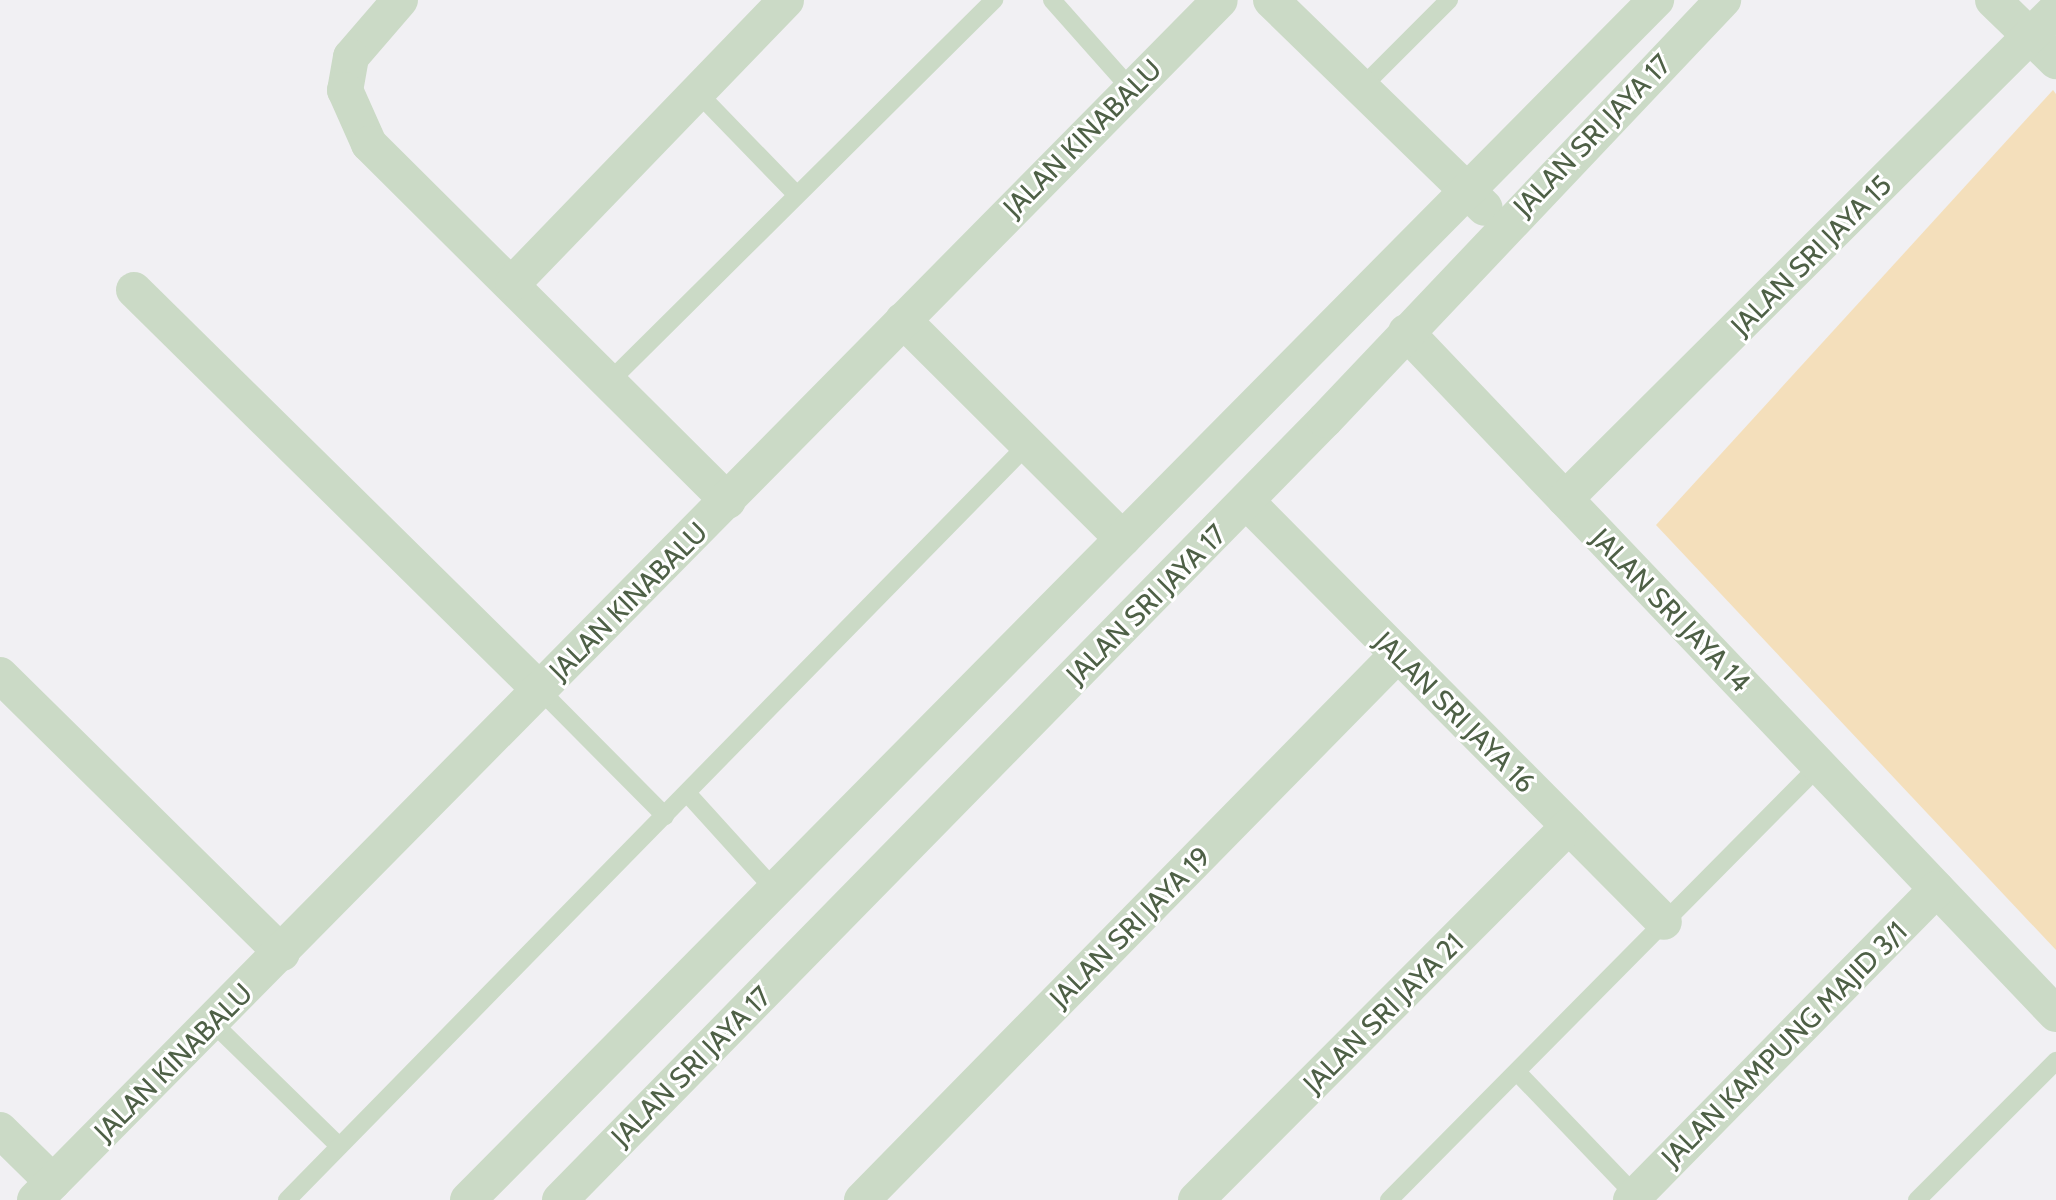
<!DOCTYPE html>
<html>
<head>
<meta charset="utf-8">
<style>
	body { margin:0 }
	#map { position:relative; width:2056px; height:1200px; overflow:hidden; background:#f1f0f3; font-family:Cabin,sans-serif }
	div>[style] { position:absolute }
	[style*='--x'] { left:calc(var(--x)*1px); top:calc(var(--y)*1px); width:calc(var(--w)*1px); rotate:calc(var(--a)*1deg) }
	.green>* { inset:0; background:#f4dfbb }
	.lane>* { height:18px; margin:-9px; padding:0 9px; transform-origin:9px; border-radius:9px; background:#cbdac6 }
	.street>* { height:36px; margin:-18px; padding:0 18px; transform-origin:18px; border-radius:18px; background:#cbdac6 }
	span { translate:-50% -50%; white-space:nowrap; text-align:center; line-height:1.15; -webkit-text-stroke:6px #fff; paint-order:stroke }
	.street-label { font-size:28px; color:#4e6046 }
</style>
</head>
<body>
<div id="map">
	<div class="green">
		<i style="clip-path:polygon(2053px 90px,2056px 94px,2056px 950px,1656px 525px)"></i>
	</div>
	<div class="lane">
		<i style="--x:1052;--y:0;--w:118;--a:48.4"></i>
		<i style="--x:1360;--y:89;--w:126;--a:-45"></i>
		<i style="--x:698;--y:93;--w:139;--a:45.9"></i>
		<i style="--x:611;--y:380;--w:540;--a:-44.77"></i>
		<i style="--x:539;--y:689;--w:179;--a:45.2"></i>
		<i style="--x:687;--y:793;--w:131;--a:47.8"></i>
		<i style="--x:213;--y:1023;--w:176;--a:44.3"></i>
		<i style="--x:1517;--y:1072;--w:175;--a:46.2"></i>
		<i style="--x:287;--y:1200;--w:1059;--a:-45.57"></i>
		<i style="--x:1389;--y:1200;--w:611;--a:-45.27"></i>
		<i style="--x:1917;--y:1200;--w:197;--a:-45"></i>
	</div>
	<div class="street">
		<i style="--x:400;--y:0;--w:75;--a:130.7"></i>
		<i style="--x:351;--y:57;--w:34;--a:100"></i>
		<i style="--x:345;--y:90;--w:59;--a:66"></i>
		<i style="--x:369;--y:144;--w:506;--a:44.84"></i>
		<i style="--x:1271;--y:0;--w:298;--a:44.2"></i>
		<i style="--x:1993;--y:0;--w:88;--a:44.1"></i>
		<i style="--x:513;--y:283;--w:393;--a:-46"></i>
		<i style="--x:134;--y:290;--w:569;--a:44.57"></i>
		<i style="--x:903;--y:320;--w:310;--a:44.9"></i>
		<i style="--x:1406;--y:332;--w:942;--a:46.38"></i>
		<i style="--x:1565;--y:499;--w:693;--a:-44.88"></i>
		<i style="--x:1246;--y:501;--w:593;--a:45.2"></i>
		<i style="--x:0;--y:675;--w:396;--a:44.6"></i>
		<i style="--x:0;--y:1130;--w:74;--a:44.5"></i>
		<i style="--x:35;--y:1200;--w:1686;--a:-45.36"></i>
		<i style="--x:468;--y:1200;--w:1689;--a:-45.29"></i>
		<i style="--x:560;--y:1200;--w:1093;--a:-45.56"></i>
		<i style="--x:1325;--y:420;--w:579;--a:-46.54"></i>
		<i style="--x:862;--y:1200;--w:765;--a:-45.53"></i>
		<i style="--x:1196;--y:1200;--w:528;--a:-45.08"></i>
		<i style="--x:1631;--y:1200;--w:436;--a:-45.5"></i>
	</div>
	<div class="street-label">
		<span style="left:1592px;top:135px;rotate:-46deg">JALAN SRI JAYA 17</span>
		<span style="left:1082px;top:138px;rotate:-45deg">JALAN KINABALU</span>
		<span style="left:1811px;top:255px;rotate:-45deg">JALAN SRI JAYA 15</span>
		<span style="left:628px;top:601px;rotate:-45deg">JALAN KINABALU</span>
		<span style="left:1146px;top:604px;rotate:-45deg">JALAN SRI JAYA 17</span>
		<span style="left:1671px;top:610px;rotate:46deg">JALAN SRI JAYA 14</span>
		<span style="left:1455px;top:712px;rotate:45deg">JALAN SRI JAYA 16</span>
		<span style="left:1130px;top:927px;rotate:-45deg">JALAN SRI JAYA 19</span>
		<span style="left:1383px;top:1013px;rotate:-45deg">JALAN SRI JAYA 21</span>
		<span style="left:1784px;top:1044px;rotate:-45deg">JALAN KAMPUNG MAJID 3/1</span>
		<span style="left:173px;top:1062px;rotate:-45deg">JALAN KINABALU</span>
		<span style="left:691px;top:1066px;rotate:-45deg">JALAN SRI JAYA 17</span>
	</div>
</div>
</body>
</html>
